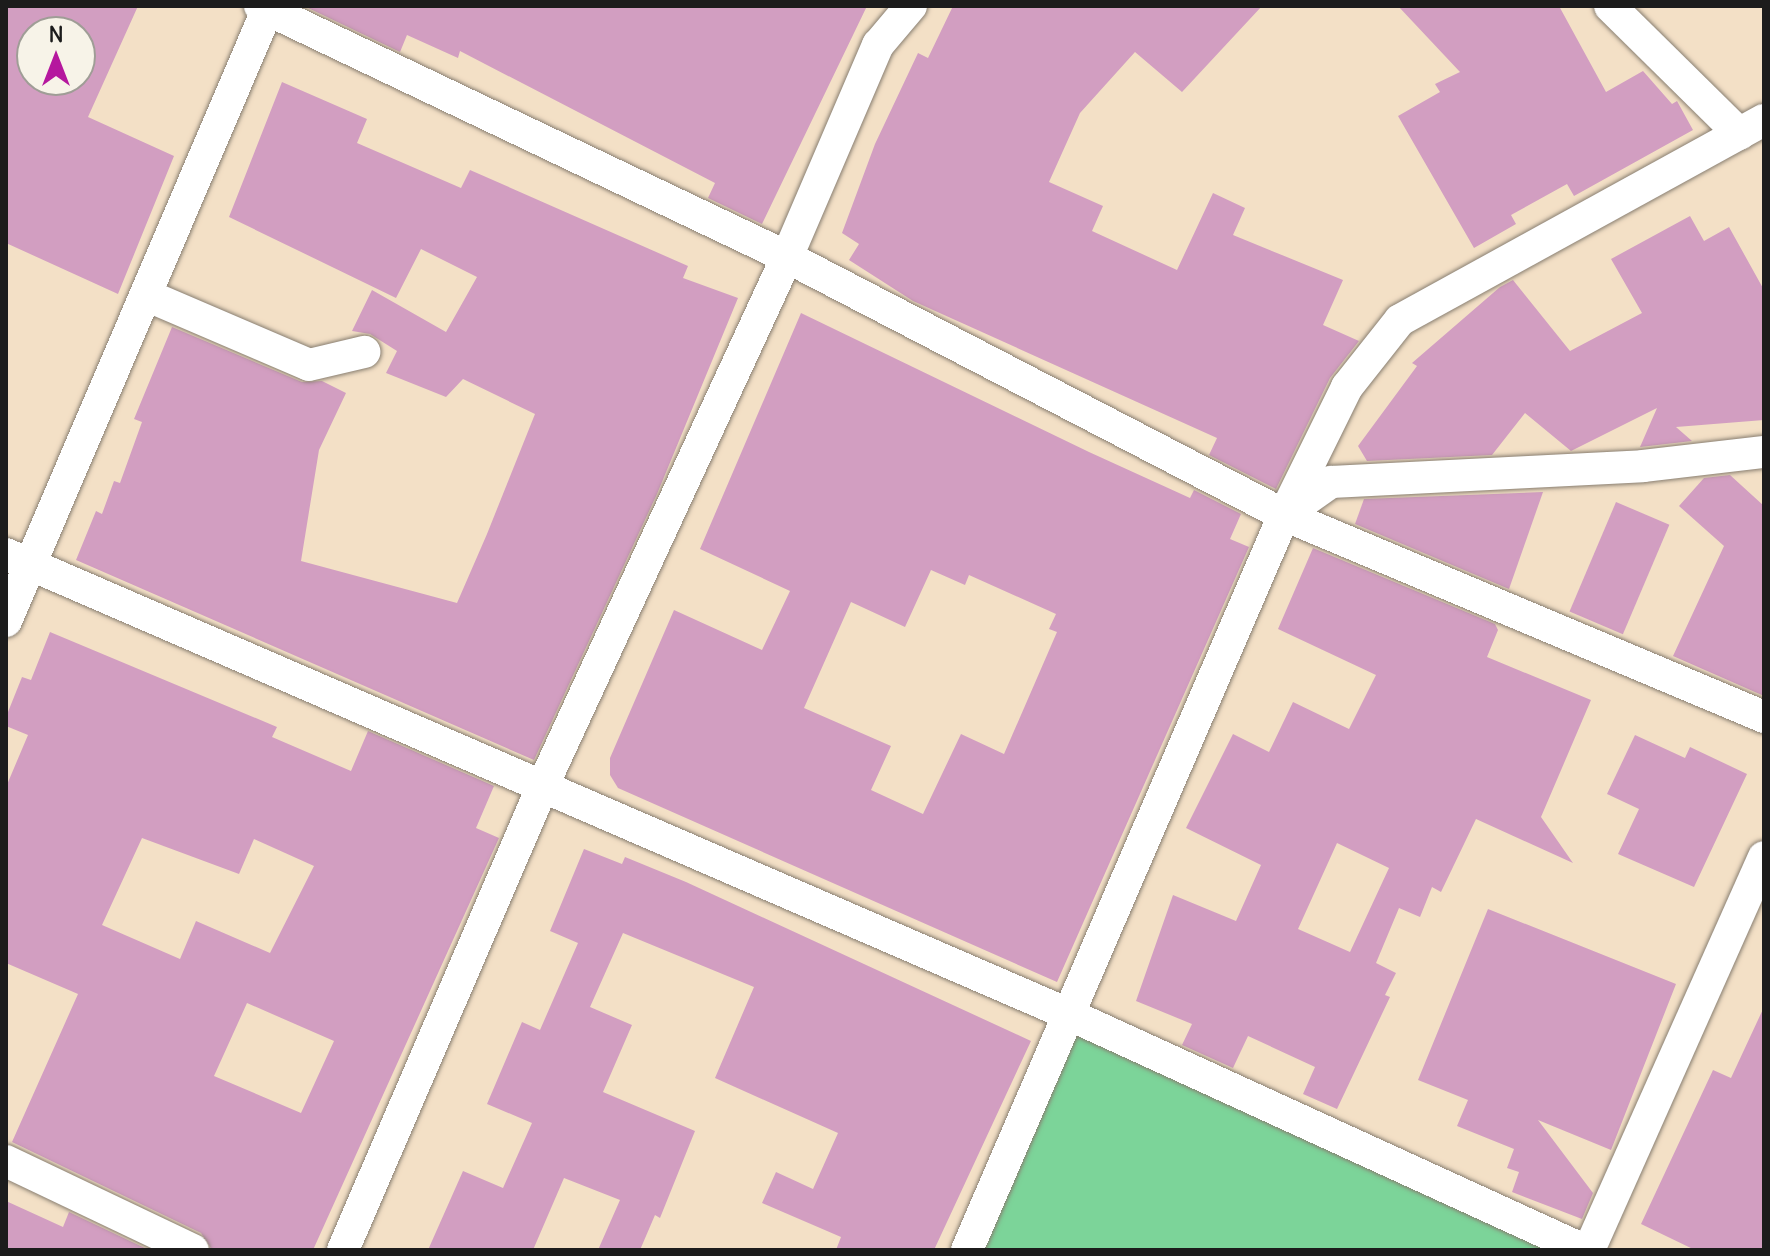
<!DOCTYPE html>
<html>
<head>
<meta charset="utf-8">
<style>
	body { margin:0 }
	#map { position:relative; width:1770px; height:1256px; overflow:hidden; background:#f3e0c6; font-family:Delius,sans-serif }
	div>[style] { position:absolute }
	[style*='--x'] { left:calc(var(--x)*1px); top:calc(var(--y)*1px); width:calc(var(--w)*1px); rotate:calc(var(--a)*1deg) }
	.green>* { inset:0; background:#7cd499 }
	.building>* { inset:0; background:#d29ec1; transform-origin:0 0 }
	.roads { filter:drop-shadow(0 0 2px #887e71) drop-shadow(0 0 2px #887e71) }
	.street>* { height:32px; margin:-16px; padding:0 16px; transform-origin:16px; border-radius:16px; background:#fff }
	span { translate:-50% -50%; white-space:nowrap; text-align:center; line-height:1.15; -webkit-text-stroke:8px #f7f3e8; paint-order:stroke }
	.frame { position:absolute; inset:0; border:8px solid #1c1c1c; pointer-events:none }
	.north { position:absolute; left:16px; top:16px; width:80px; height:80px; box-sizing:border-box; background:#f7f3e8; border:2px solid #9f9d96; border-radius:50%; rotate:0deg; font-size:22px; font-weight:700; line-height:32px; text-align:center; color:#1c1c1c }
	.north::after { content:''; display:block; margin:auto; width:28px; height:36px; background:#b5179e; clip-path:polygon(50% 0,100% 100%,50% 72%,0 100%) }
</style>
</head>
<body>
<div id="map">
	<div class="green">
		<i style="clip-path:polygon(1068px 1014px,1584px 1250px,967px 1250px)"></i>
	</div>
	<div class="building">
		<i style="clip-path:polygon(evenodd,6px 6px,138px 6px,88px 117px,174px 156px,118px 294px,6px 243px,6px 6px,32px 32px,80px 32px,80px 80px,32px 80px,32px 32px)"></i>
		<i style="clip-path:polygon(304px 6px,867px 6px,762px 224px,708px 198px,715px 183px,460px 51px,458px 58px,407px 35px,400px 52px)"></i>
		<i style="clip-path:polygon(953px 6px,1262px 6px,1182px 92px,1135px 52px,1080px 113px,1049px 182px,1103px 206px,1092px 231px,1177px 270px,1213px 193px,1245px 208px,1233px 235px,1343px 280px,1323px 325px,1359px 341px,1330px 378px,1276px 489px,1209px 455px,1217px 438px,913px 301px,849px 260px,859px 244px,842px 233px,875px 144px,918px 53px,928px 58px)"></i>
		<i style="clip-path:polygon(1398px 6px,1559px 6px,1606px 92px,1643px 71px,1672px 104px,1677px 101px,1693px 130px,1574px 196px,1567px 184px,1511px 215px,1516px 224px,1474px 248px,1398px 116px,1440px 92px,1435px 84px,1460px 72px)"></i>
		<i style="clip-path:polygon(282px 82px,367px 119px,357px 143px,461px 188px,470px 170px,688px 266px,683px 278px,738px 298px,657px 494px,534px 760px,76px 560px,96px 511px,102px 514px,114px 481px,120px 483px,142px 422px,134px 419px,172px 327px,302px 382px,322px 381px,346px 393px,319px 450px,301px 561px,457px 603px,487px 534px,535px 414px,463px 379px,446px 397px,386px 373px,397px 351px,370px 334px,352px 331px,372px 290px,446px 332px,477px 277px,421px 249px,396px 298px,229px 217px)"></i>
		<i style="clip-path:polygon(1690px 216px,1704px 241px,1729px 227px,1764px 290px,1764px 420px,1676px 427px,1692px 441px,1640px 447px,1657px 408px,1571px 451px,1525px 413px,1492px 455px,1367px 461px,1358px 446px,1417px 366px,1412px 363px,1500px 287px,1513px 280px,1570px 351px,1642px 313px,1611px 259px)"></i>
		<i style="clip-path:polygon(evenodd,801px 313px,1089px 452px,1190px 498px,1194px 490px,1241px 514px,1230px 539px,1249px 547px,1057px 982px,618px 788px,610px 775px,610px 758px,674px 610px,762px 650px,790px 591px,700px 549px,801px 313px,931px 570px,965px 585px,969px 575px,1056px 614px,1049px 629px,1057px 632px,1004px 754px,961px 734px,923px 814px,871px 790px,891px 746px,804px 708px,851px 602px,905px 627px,931px 570px)"></i>
		<i style="clip-path:polygon(1730px 475px,1764px 506px,1764px 696px,1673px 656px,1724px 546px,1679px 506px,1704px 478px)"></i>
		<i style="clip-path:polygon(1543px 492px,1509px 589px,1355px 524px,1364px 499px)"></i>
		<i style="left:1616px;top:502px;width:58px;height:119px;rotate:23deg"></i>
		<i style="clip-path:polygon(evenodd,1313px 548px,1495px 624px,1498px 630px,1487px 657px,1591px 700px,1541px 817px,1573px 863px,1476px 819px,1441px 892px,1432px 887px,1420px 917px,1399px 908px,1376px 963px,1396px 973px,1385px 995px,1390px 997px,1337px 1109px,1303px 1094px,1315px 1067px,1248px 1036px,1233px 1068px,1182px 1045px,1192px 1024px,1136px 1001px,1173px 895px,1236px 921px,1261px 865px,1186px 828px,1233px 734px,1269px 752px,1293px 702px,1349px 729px,1376px 675px,1278px 629px,1313px 548px,1337px 843px,1389px 868px,1350px 952px,1298px 929px,1337px 843px)"></i>
		<i style="clip-path:polygon(evenodd,50px 632px,277px 727px,272px 737px,351px 771px,368px 731px,494px 786px,476px 828px,499px 838px,313px 1250px,212px 1250px,201px 1233px,12px 1142px,78px 994px,6px 963px,6px 787px,28px 735px,6px 726px,6px 717px,22px 677px,31px 680px,50px 632px,142px 838px,239px 874px,254px 839px,314px 866px,270px 953px,196px 921px,180px 959px,102px 925px,142px 838px,50px 632px,247px 1003px,334px 1041px,301px 1113px,214px 1076px,247px 1003px)"></i>
		<i style="clip-path:polygon(1635px 735px,1685px 758px,1690px 747px,1747px 774px,1694px 887px,1618px 854px,1639px 809px,1607px 794px)"></i>
		<i style="clip-path:polygon(584px 849px,622px 864px,625px 857px,686px 882px,1031px 1041px,934px 1250px,836px 1250px,841px 1237px,762px 1203px,776px 1172px,813px 1189px,838px 1133px,715px 1078px,754px 987px,623px 933px,590px 1007px,632px 1025px,603px 1092px,695px 1131px,660px 1218px,655px 1215px,640px 1250px,598px 1250px,620px 1200px,564px 1178px,533px 1250px,428px 1250px,463px 1171px,503px 1188px,532px 1123px,487px 1104px,522px 1022px,540px 1030px,578px 943px,550px 931px)"></i>
		<i style="clip-path:polygon(1488px 909px,1676px 984px,1611px 1150px,1538px 1120px,1593px 1193px,1582px 1219px,1512px 1192px,1519px 1172px,1507px 1168px,1514px 1149px,1457px 1126px,1468px 1100px,1418px 1080px)"></i>
		<i style="clip-path:polygon(1764px 1007px,1764px 1250px,1695px 1250px,1641px 1224px,1713px 1070px,1731px 1078px)"></i>
		<i style="clip-path:polygon(6px 1201px,63px 1227px,69px 1212px,149px 1250px,6px 1250px)"></i>
	</div>
	<div class="roads">
		<div class="street">
			<i style="--x:260;--y:6;--w:584;--a:25.47"></i>
			<i style="--x:787;--y:257;--w:560;--a:27.43"></i>
			<i style="--x:1284;--y:515;--w:521;--a:22.82"></i>
			<i style="--x:1610;--y:6;--w:182;--a:44.6"></i>
			<i style="--x:146;--y:295;--w:177;--a:23.2"></i>
			<i style="--x:309;--y:365;--w:57;--a:-13.3"></i>
			<i style="--x:1287;--y:513;--w:54;--a:-35.2"></i>
			<i style="--x:1331;--y:482;--w:312;--a:-2.9"></i>
			<i style="--x:1643;--y:466;--w:122;--a:-6.6"></i>
			<i style="--x:6;--y:554;--w:1157;--a:23.42"></i>
			<i style="--x:1068;--y:1014;--w:567;--a:24.58"></i>
			<i style="--x:6;--y:621;--w:669;--a:-66.85"></i>
			<i style="--x:6;--y:1161;--w:207;--a:25.5"></i>
			<i style="--x:343;--y:1250;--w:508;--a:-66.71"></i>
			<i style="--x:544;--y:783;--w:579;--a:-65.2"></i>
			<i style="--x:787;--y:257;--w:231;--a:-66.8"></i>
			<i style="--x:878;--y:45;--w:51;--a:-49.8"></i>
			<i style="--x:967;--y:1250;--w:800;--a:-66.67"></i>
			<i style="--x:1284;--y:515;--w:143;--a:-63.8"></i>
			<i style="--x:1347;--y:387;--w:85;--a:-51.7"></i>
			<i style="--x:1400;--y:320;--w:415;--a:-28.8"></i>
			<i style="--x:1589;--y:1250;--w:430;--a:-66"></i>
		</div>
	</div>
	<div class="frame"></div>
	<div class="north">N</div>
</div>
</body>
</html>
